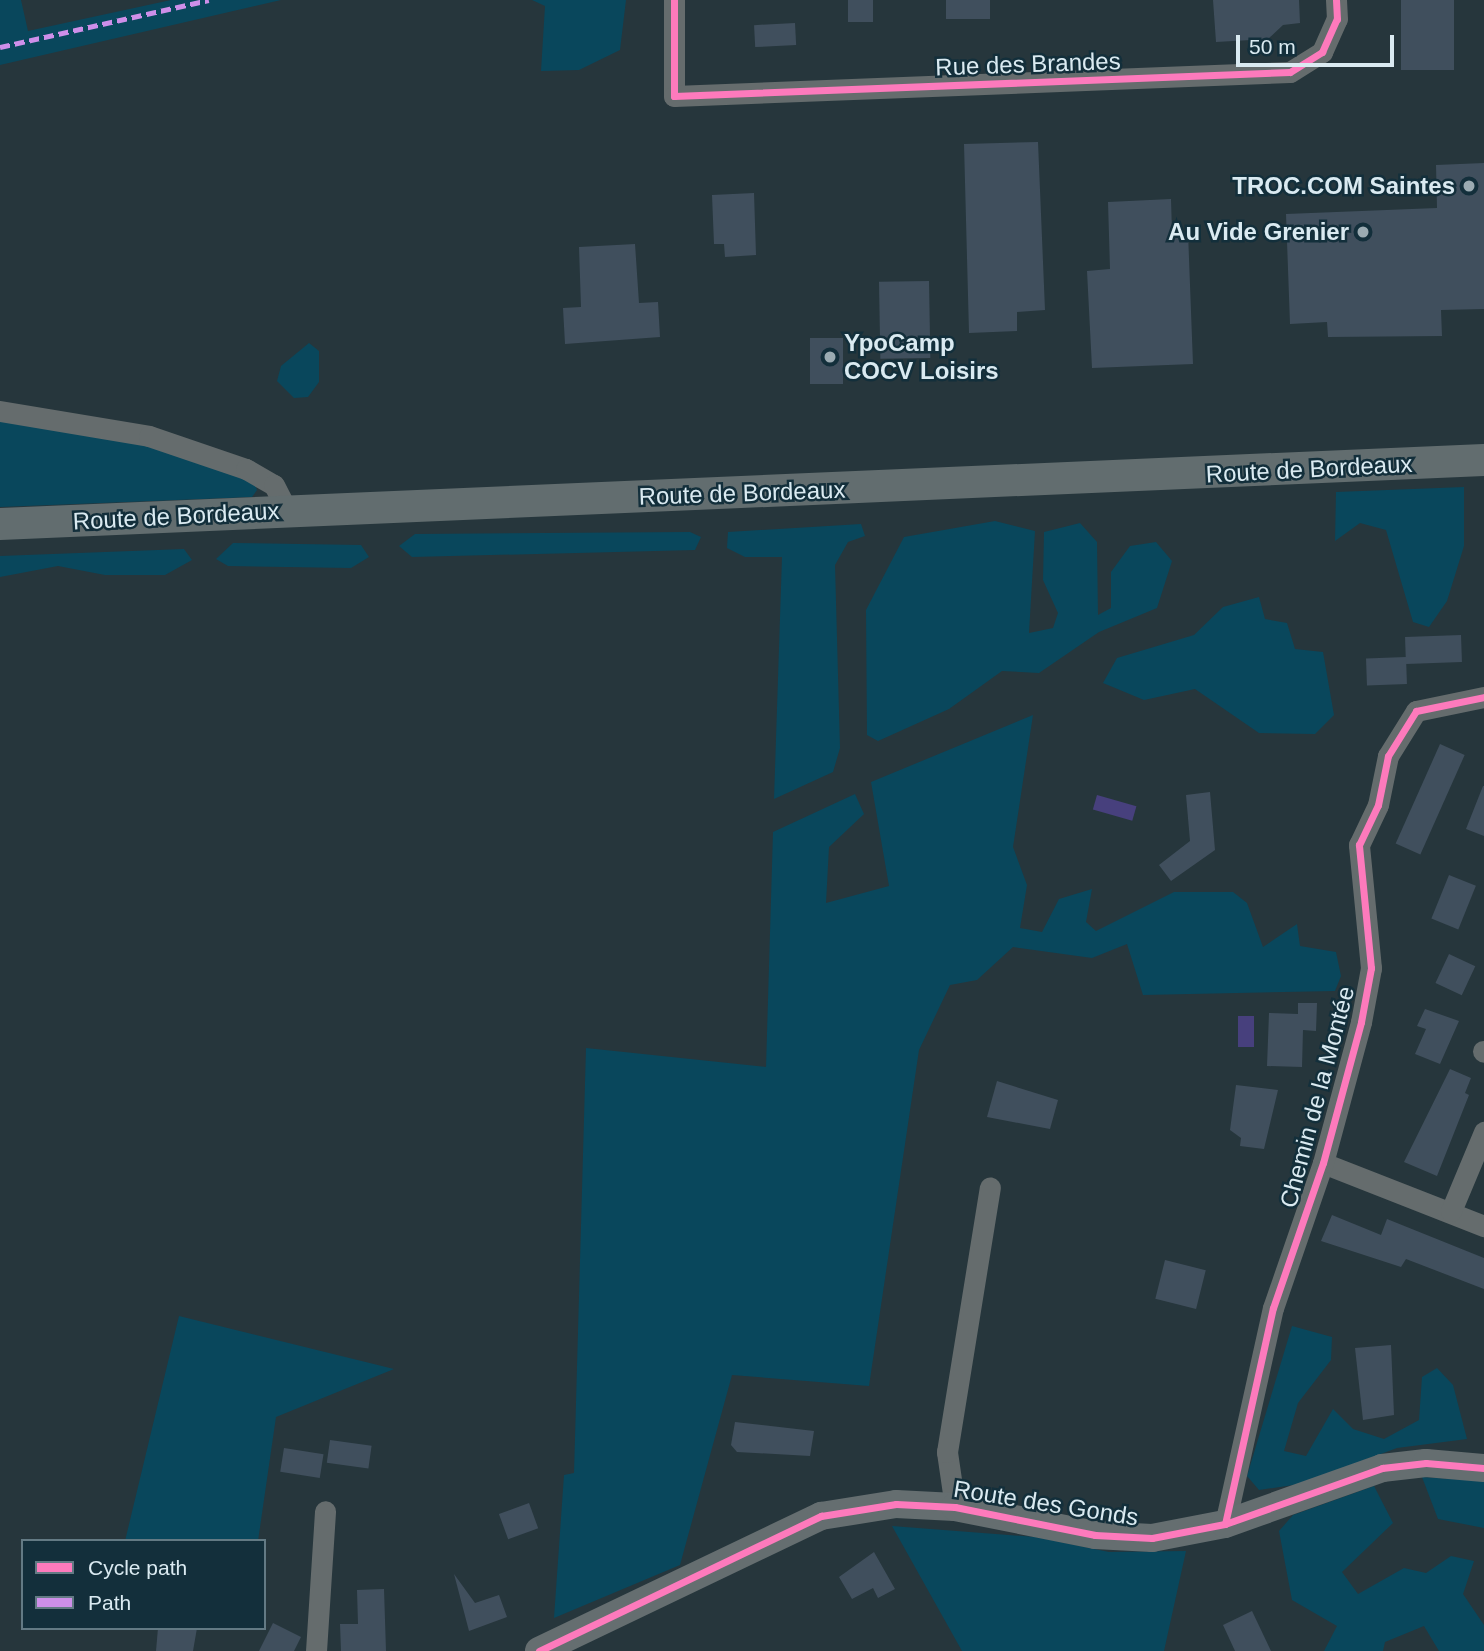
<!DOCTYPE html>
<html>
<head>
<meta charset="utf-8">
<style>
	body { margin:0 }
	#map { position:relative; width:1484px; height:1651px; overflow:hidden; background:#26363c; font-family:Arial,sans-serif }
	div>[style] { position:absolute }
	[style*='--x'] { left:calc(var(--x)*1px); top:calc(var(--y)*1px); width:calc(var(--w)*1px); rotate:calc(var(--a)*1deg) }
	.green>* { inset:0; background:#09475c }
	.water>* { inset:0; background:#47407d; transform-origin:0 0 }
	.building>* { inset:0; background:#404f5d; transform-origin:0 0 }
	.street>* { height:21px; margin:-10.5px; padding:0 10.5px; transform-origin:10.5px; border-radius:10.5px; background:#656c6d }
	.secondary>* { height:28px; margin:-14px; padding:0 14px; transform-origin:14px; border-radius:14px; background:#656e70 }
	.primary>* { height:32px; margin:-16px; padding:0 16px; transform-origin:16px; border-radius:16px; background:#626d6f }
	.quiet>* { height:5px; margin-top:-2.5px; transform-origin:0; background:repeating-linear-gradient(90deg,#ce8fe9 0 10px,transparent 0 15px) }
	.cycleway>* { height:7px; margin:-3.5px; padding:0 3.5px; transform-origin:3.5px; border-radius:3.5px; background:#fd7abc }
	.dots>* { width:19px; height:19px; translate:-50% -50%; box-sizing:border-box; border:4px solid #132f3b; border-radius:50% }
	span { translate:-50% -50%; white-space:nowrap; text-align:center; line-height:1.15; -webkit-text-stroke:5px #132f3b; paint-order:stroke }
	.street-label { font-size:24px; color:#daeaf1 }
	.poi-label { font-size:24px; color:#daeaf1; font-weight:700 }
	.right { translate:-100% -50%; text-align:right }
	.left { translate:0 -50%; text-align:left }
	.legend { position:absolute; left:21px; top:1539px; width:245px; height:91px; box-sizing:border-box; background:#132f3b; border:2px solid #637a84; margin:0; padding:9px 12px; list-style:none; font-size:21px; color:#daeaf1 }
	.legend li { display:flex; align-items:center; gap:14px; height:35px }
	.legend b { width:35px; border:2px solid #637a84 }
	.scale { position:absolute; left:1236px; top:35px; width:158px; height:32px; box-sizing:border-box; border:4px solid #daeaf1; border-top:0; padding-left:9px; font-size:21px; line-height:24px; white-space:nowrap; color:#daeaf1; -webkit-text-stroke:5px #132f3b; paint-order:stroke }
</style>
</head>
<body>
<div id="map">
	<div class="green">
		<i style="clip-path:polygon(0 0,21px 0,28px 31px,171px 0,281px 0,0 65px)"></i>
		<i style="clip-path:polygon(532px 0,626px 0,620px 50px,579px 70px,541px 71px,545px 6px)"></i>
		<i style="clip-path:polygon(309px 343px,319px 351px,319px 382px,308px 397px,294px 398px,277px 381px,281px 366px)"></i>
		<i style="clip-path:polygon(0 417px,147px 439px,254px 482px,257px 490px,252px 497px,0 507px)"></i>
		<i style="clip-path:polygon(1464px 487px,1464px 546px,1447px 601px,1429px 627px,1413px 622px,1386px 530px,1360px 523px,1335px 541px,1336px 492px)"></i>
		<i style="clip-path:polygon(995px 521px,1035px 531px,1029px 633px,1053px 628px,1058px 613px,1043px 580px,1044px 532px,1080px 523px,1097px 542px,1098px 615px,1111px 608px,1111px 572px,1130px 546px,1156px 542px,1172px 561px,1157px 608px,1099px 632px,1039px 673px,1002px 671px,949px 709px,878px 741px,867px 735px,866px 610px,904px 537px)"></i>
		<i style="clip-path:polygon(861px 524px,865px 536px,848px 542px,835px 565px,840px 748px,833px 772px,774px 799px,782px 557px,745px 557px,727px 548px,728px 532px)"></i>
		<i style="clip-path:polygon(690px 532px,701px 537px,695px 550px,412px 557px,399px 546px,415px 534px)"></i>
		<i style="clip-path:polygon(233px 543px,361px 545px,369px 557px,351px 568px,228px 566px,216px 559px)"></i>
		<i style="clip-path:polygon(184px 549px,192px 560px,165px 575px,105px 575px,58px 566px,0 577px,0 556px)"></i>
		<i style="clip-path:polygon(1259px 597px,1265px 619px,1287px 623px,1295px 649px,1323px 652px,1334px 715px,1315px 734px,1259px 733px,1195px 689px,1144px 700px,1103px 683px,1117px 658px,1194px 635px,1223px 607px)"></i>
		<i style="clip-path:polygon(1033px 715px,1013px 847px,1027px 885px,1020px 928px,1042px 932px,1059px 899px,1092px 889px,1086px 922px,1096px 931px,1174px 892px,1233px 892px,1247px 903px,1263px 947px,1297px 924px,1300px 946px,1336px 952px,1341px 976px,1335px 991px,1143px 995px,1127px 944px,1092px 958px,1013px 947px,977px 980px,950px 985px,919px 1050px,869px 1386px,732px 1375px,680px 1565px,554px 1618px,564px 1475px,574px 1473px,586px 1048px,766px 1067px,773px 832px,855px 794px,864px 814px,829px 847px,826px 903px,889px 886px,871px 782px)"></i>
		<i style="clip-path:polygon(179px 1316px,394px 1369px,276px 1417px,258px 1541px,125px 1541px)"></i>
		<i style="clip-path:polygon(1292px 1326px,1332px 1337px,1331px 1360px,1298px 1403px,1284px 1451px,1306px 1456px,1333px 1409px,1353px 1429px,1384px 1439px,1419px 1420px,1422px 1377px,1437px 1368px,1453px 1385px,1467px 1439px,1397px 1448px,1300px 1484px,1259px 1490px,1247px 1476px)"></i>
		<i style="clip-path:polygon(1422px 1477px,1484px 1481px,1484px 1528px,1438px 1519px)"></i>
		<i style="clip-path:polygon(1374px 1486px,1393px 1523px,1342px 1572px,1358px 1594px,1404px 1568px,1426px 1573px,1451px 1556px,1474px 1561px,1463px 1594px,1484px 1625px,1484px 1651px,1439px 1651px,1424px 1626px,1385px 1642px,1383px 1651px,1324px 1651px,1337px 1626px,1292px 1600px,1279px 1531px,1293px 1515px)"></i>
		<i style="clip-path:polygon(892px 1526px,1036px 1537px,1109px 1552px,1186px 1551px,1164px 1651px,962px 1651px)"></i>
	</div>
	<div class="water">
		<i style="left:1097px;top:795px;width:41px;height:15px;rotate:16deg"></i>
		<i style="left:1238px;top:1016px;width:16px;height:31px"></i>
	</div>
	<div class="building">
		<i style="left:848px;top:0;width:25px;height:22px"></i>
		<i style="left:946px;top:0;width:44px;height:19px"></i>
		<i style="clip-path:polygon(1213px 0,1299px 0,1300px 23px,1283px 25px,1268px 39px,1216px 42px)"></i>
		<i style="left:1401px;top:0;width:53px;height:70px"></i>
		<i style="left:795px;top:23px;width:22px;height:41px;rotate:87deg"></i>
		<i style="clip-path:polygon(1038px 142px,1045px 310px,1017px 312px,1017px 331px,969px 333px,964px 144px)"></i>
		<i style="clip-path:polygon(1484px 163px,1484px 309px,1441px 310px,1442px 336px,1328px 337px,1327px 322px,1290px 324px,1286px 214px,1437px 208px,1436px 165px)"></i>
		<i style="clip-path:polygon(754px 193px,756px 255px,725px 257px,724px 244px,714px 244px,712px 195px)"></i>
		<i style="clip-path:polygon(1171px 199px,1172px 232px,1188px 232px,1193px 364px,1092px 368px,1087px 271px,1110px 269px,1108px 202px)"></i>
		<i style="clip-path:polygon(635px 244px,639px 303px,658px 302px,660px 337px,565px 344px,563px 308px,581px 307px,579px 247px)"></i>
		<i style="left:929px;top:281px;width:77px;height:50px;rotate:89deg"></i>
		<i style="left:810px;top:338px;width:33px;height:46px"></i>
		<i style="left:1461px;top:635px;width:27px;height:56px;rotate:88deg"></i>
		<i style="left:1406px;top:657px;width:27px;height:40px;rotate:88deg"></i>
		<i style="left:1440px;top:744px;width:27px;height:109px;rotate:24deg"></i>
		<i style="clip-path:polygon(1483px 786px,1484px 786px,1484px 836px,1466px 829px)"></i>
		<i style="clip-path:polygon(1210px 792px,1215px 850px,1171px 881px,1159px 865px,1190px 841px,1186px 795px)"></i>
		<i style="left:1449px;top:875px;width:29px;height:47px;rotate:22deg"></i>
		<i style="left:1449px;top:954px;width:29px;height:32px;rotate:25deg"></i>
		<i style="clip-path:polygon(1298px 1003px,1317px 1003px,1316px 1031px,1303px 1030px,1302px 1067px,1267px 1066px,1269px 1013px,1298px 1014px)"></i>
		<i style="clip-path:polygon(1425px 1009px,1459px 1021px,1440px 1064px,1415px 1054px,1426px 1029px,1417px 1026px)"></i>
		<i style="clip-path:polygon(1450px 1069px,1471px 1078px,1465px 1093px,1469px 1095px,1437px 1176px,1404px 1162px)"></i>
		<i style="clip-path:polygon(997px 1081px,1058px 1100px,1050px 1129px,987px 1117px)"></i>
		<i style="clip-path:polygon(1236px 1085px,1278px 1090px,1264px 1149px,1240px 1146px,1241px 1138px,1230px 1130px)"></i>
		<i style="clip-path:polygon(1332px 1215px,1381px 1235px,1387px 1219px,1484px 1258px,1484px 1289px,1406px 1259px,1401px 1267px,1321px 1241px)"></i>
		<i style="left:1165px;top:1260px;width:42px;height:40px;rotate:14deg"></i>
		<i style="clip-path:polygon(1391px 1345px,1394px 1415px,1363px 1420px,1355px 1348px)"></i>
		<i style="clip-path:polygon(735px 1422px,814px 1431px,810px 1456px,737px 1452px,731px 1445px)"></i>
		<i style="left:330px;top:1440px;width:42px;height:23px;rotate:8deg"></i>
		<i style="left:284px;top:1448px;width:40px;height:24px;rotate:9deg"></i>
		<i style="left:529px;top:1503px;width:27px;height:32px;rotate:70deg"></i>
		<i style="clip-path:polygon(874px 1552px,895px 1589px,878px 1598px,873px 1588px,852px 1599px,839px 1577px)"></i>
		<i style="clip-path:polygon(454px 1574px,475px 1603px,499px 1595px,507px 1617px,469px 1631px)"></i>
		<i style="clip-path:polygon(384px 1589px,386px 1651px,341px 1651px,340px 1624px,358px 1624px,357px 1590px)"></i>
		<i style="clip-path:polygon(1252px 1611px,1271px 1651px,1235px 1651px,1223px 1625px)"></i>
		<i style="clip-path:polygon(273px 1623px,301px 1637px,294px 1651px,259px 1651px)"></i>
		<i style="clip-path:polygon(158px 1628px,197px 1628px,193px 1651px,156px 1651px)"></i>
	</div>
	<div class="street">
		<i style="--x:674;--y:0;--w:96;--a:90"></i>
		<i style="--x:674;--y:96;--w:616;--a:-2.23"></i>
		<i style="--x:1290;--y:72;--w:38;--a:-32"></i>
		<i style="--x:1322;--y:52;--w:36;--a:-66"></i>
		<i style="--x:1337;--y:19;--w:19;--a:-93"></i>
		<i style="--x:0;--y:411;--w:151;--a:9.5"></i>
		<i style="--x:149;--y:436;--w:102;--a:18.8"></i>
		<i style="--x:246;--y:469;--w:32;--a:30"></i>
		<i style="--x:274;--y:485;--w:29;--a:63"></i>
		<i style="--x:1483;--y:1051;--w:1;--a:45"></i>
		<i style="--x:1323;--y:1163;--w:173;--a:21.4"></i>
		<i style="--x:1451;--y:1211;--w:86;--a:-67.3"></i>
		<i style="--x:955;--y:1507;--w:56;--a:-98.3"></i>
		<i style="--x:947;--y:1452;--w:268;--a:-80.8"></i>
		<i style="--x:1225;--y:1524;--w:221;--a:-77.5"></i>
		<i style="--x:1273;--y:1308;--w:153;--a:-71"></i>
		<i style="--x:1323;--y:1163;--w:146;--a:-74.9"></i>
		<i style="--x:1361;--y:1022;--w:55;--a:-79.5"></i>
		<i style="--x:1371;--y:968;--w:124;--a:-95.6"></i>
		<i style="--x:1359;--y:845;--w:44;--a:-64.6"></i>
		<i style="--x:1378;--y:805;--w:50;--a:-78.5"></i>
		<i style="--x:1388;--y:756;--w:53;--a:-58.1"></i>
		<i style="--x:1416;--y:711;--w:69;--a:-11.6"></i>
		<i style="--x:316;--y:1651;--w:140;--a:-86.3"></i>
	</div>
	<div class="secondary">
		<i style="--x:539;--y:1651;--w:313;--a:-25.6"></i>
		<i style="--x:821;--y:1516;--w:76;--a:-9.1"></i>
		<i style="--x:896;--y:1504;--w:59;--a:2.9"></i>
		<i style="--x:955;--y:1507;--w:143;--a:11.3"></i>
		<i style="--x:1095;--y:1535;--w:57;--a:3"></i>
		<i style="--x:1152;--y:1538;--w:74;--a:-10.9"></i>
		<i style="--x:1225;--y:1524;--w:167;--a:-19.6"></i>
		<i style="--x:1382;--y:1468;--w:44;--a:-6.5"></i>
		<i style="--x:1426;--y:1463;--w:58;--a:4.9"></i>
	</div>
	<div class="primary">
		<i style="--x:0;--y:524;--w:1485;--a:-2.47"></i>
	</div>
	<div class="quiet">
		<i style="--x:0;--y:47;--w:214;--a:-12.7"></i>
	</div>
	<div class="cycleway">
		<i style="--x:674;--y:0;--w:96;--a:90"></i>
		<i style="--x:674;--y:96;--w:616;--a:-2.23"></i>
		<i style="--x:1290;--y:72;--w:38;--a:-32"></i>
		<i style="--x:1322;--y:52;--w:36;--a:-66"></i>
		<i style="--x:1337;--y:19;--w:19;--a:-93"></i>
		<i style="--x:1225;--y:1524;--w:221;--a:-77.5"></i>
		<i style="--x:1273;--y:1308;--w:153;--a:-71"></i>
		<i style="--x:1323;--y:1163;--w:146;--a:-74.9"></i>
		<i style="--x:1361;--y:1022;--w:55;--a:-79.5"></i>
		<i style="--x:1371;--y:968;--w:124;--a:-95.6"></i>
		<i style="--x:1359;--y:845;--w:44;--a:-64.6"></i>
		<i style="--x:1378;--y:805;--w:50;--a:-78.5"></i>
		<i style="--x:1388;--y:756;--w:53;--a:-58.1"></i>
		<i style="--x:1416;--y:711;--w:69;--a:-11.6"></i>
		<i style="--x:539;--y:1651;--w:313;--a:-25.6"></i>
		<i style="--x:821;--y:1516;--w:76;--a:-9.1"></i>
		<i style="--x:896;--y:1504;--w:59;--a:2.9"></i>
		<i style="--x:955;--y:1507;--w:143;--a:11.3"></i>
		<i style="--x:1095;--y:1535;--w:57;--a:3"></i>
		<i style="--x:1152;--y:1538;--w:74;--a:-10.9"></i>
		<i style="--x:1225;--y:1524;--w:167;--a:-19.6"></i>
		<i style="--x:1382;--y:1468;--w:44;--a:-6.5"></i>
		<i style="--x:1426;--y:1463;--w:58;--a:4.9"></i>
	</div>
	<div class="dots">
		<i style="left:1469px;top:186px;background:#9babb2"></i>
		<i style="left:1363px;top:232px;background:#9babb2"></i>
		<i style="left:830px;top:357px;background:#9babb2"></i>
	</div>
	<div class="street-label">
		<span style="left:1028px;top:64px;rotate:-2deg">Rue des Brandes</span>
		<span style="left:1309px;top:469px;rotate:-3deg">Route de Bordeaux</span>
		<span style="left:742px;top:493px;rotate:-2deg">Route de Bordeaux</span>
		<span style="left:176px;top:516px;rotate:-3deg">Route de Bordeaux</span>
		<span style="left:1317px;top:1097px;rotate:-75deg">Chemin de la Montée</span>
		<span style="left:1046px;top:1503px;rotate:9deg">Route des Gonds</span>
	</div>
	<div class="poi-label">
		<span class="right" style="left:1455px;top:186px">TROC.COM Saintes</span>
		<span class="right" style="left:1349px;top:232px">Au Vide Grenier</span>
		<span class="left" style="left:844px;top:357px">YpoCamp<br>COCV Loisirs</span>
	</div>
	<ul class="legend">
	<li><b style="height:9px;background:#fd7abc"></b>Cycle path</li>
	<li><b style="height:9px;background:#ce8fe9"></b>Path</li>
	</ul>
	<div class="scale">50 m</div>
</div>
</body>
</html>
